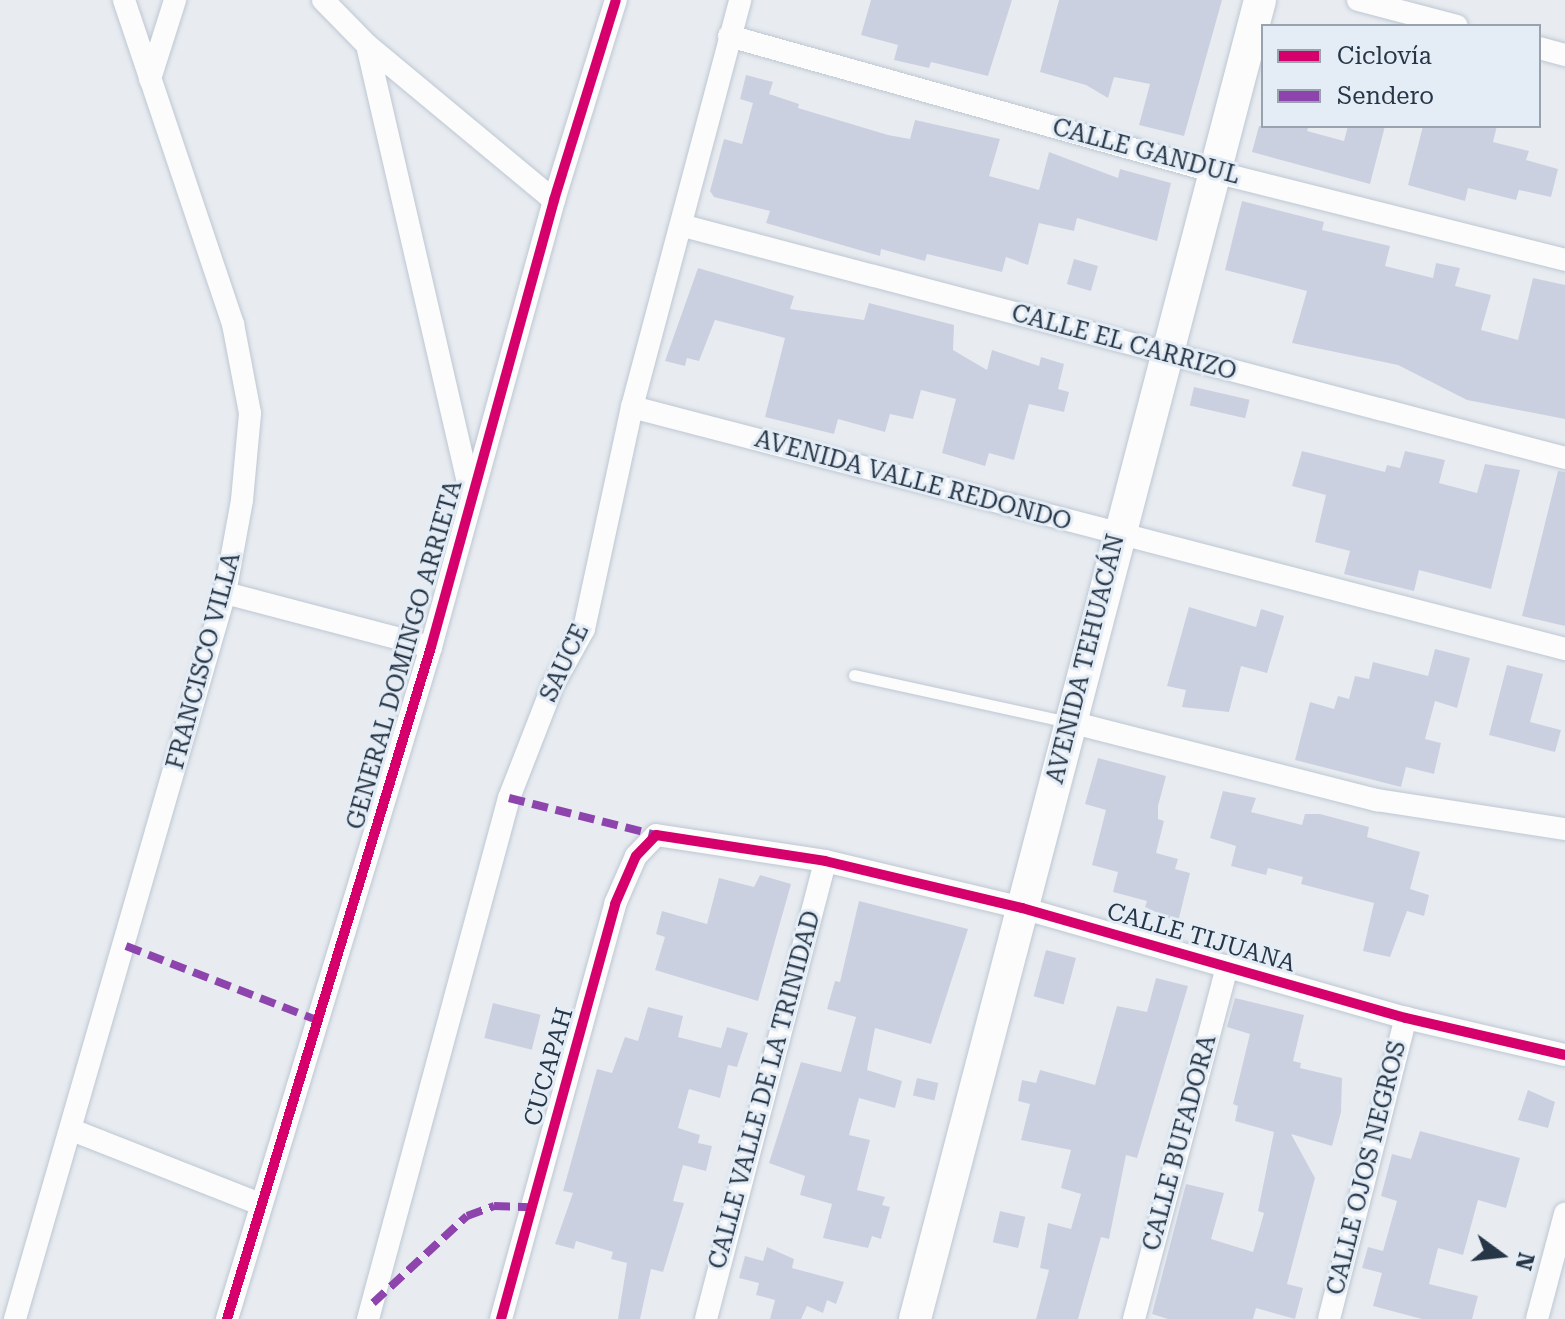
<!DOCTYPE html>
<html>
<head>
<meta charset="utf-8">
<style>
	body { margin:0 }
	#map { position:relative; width:1565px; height:1319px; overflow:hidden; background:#e8ecf1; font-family:"Roboto Serif",serif }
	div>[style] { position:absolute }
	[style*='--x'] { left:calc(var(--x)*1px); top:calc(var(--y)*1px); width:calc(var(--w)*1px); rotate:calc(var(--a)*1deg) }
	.building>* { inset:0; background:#cbd0e0; transform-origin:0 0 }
	.roads { filter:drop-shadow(0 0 2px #bec7d2) drop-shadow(0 0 2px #bec7d2) }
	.lane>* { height:11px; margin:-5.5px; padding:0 5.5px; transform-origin:5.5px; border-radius:5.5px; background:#fcfcfd }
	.street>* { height:22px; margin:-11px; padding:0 11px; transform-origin:11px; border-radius:11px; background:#fcfcfd }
	.secondary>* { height:32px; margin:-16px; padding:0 16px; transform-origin:16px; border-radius:16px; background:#fcfcfd }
	.quiet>* { height:8px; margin-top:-4px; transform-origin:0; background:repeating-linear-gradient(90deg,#8e44ad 0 16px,transparent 0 24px) }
	.cycleway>* { height:10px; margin:-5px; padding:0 5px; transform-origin:5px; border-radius:5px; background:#d6006c }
	span { translate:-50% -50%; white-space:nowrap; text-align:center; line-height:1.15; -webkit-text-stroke:6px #e4ecf5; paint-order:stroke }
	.street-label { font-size:24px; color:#263647 }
	.legend { position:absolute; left:1261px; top:24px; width:280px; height:104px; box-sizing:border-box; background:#e4ecf5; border:2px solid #98a3af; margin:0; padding:10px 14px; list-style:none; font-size:24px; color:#263647 }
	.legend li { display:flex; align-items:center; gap:16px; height:40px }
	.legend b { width:40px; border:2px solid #98a3af }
	.north { position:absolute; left:1461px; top:1215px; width:80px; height:80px; -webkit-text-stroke:6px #e4ecf5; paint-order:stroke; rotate:105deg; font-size:22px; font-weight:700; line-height:32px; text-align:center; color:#263647 }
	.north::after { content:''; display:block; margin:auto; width:28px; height:36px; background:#263647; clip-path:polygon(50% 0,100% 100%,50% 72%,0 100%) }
</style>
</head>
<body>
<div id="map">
	<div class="building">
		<i style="clip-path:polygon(871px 0,1012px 0,988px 76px,931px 62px,929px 68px,894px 60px,898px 45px,861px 35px)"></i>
		<i style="clip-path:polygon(1059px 0,1222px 0,1184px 136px,1139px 125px,1150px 84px,1114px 77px,1108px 98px,1086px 85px,1040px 72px)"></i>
		<i style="clip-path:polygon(746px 75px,773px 82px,769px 94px,799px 104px,798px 108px,888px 135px,910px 139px,915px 120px,1000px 139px,989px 176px,1039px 190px,1049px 152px,1118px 178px,1120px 169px,1171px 183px,1157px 241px,1077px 218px,1074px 231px,1039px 223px,1028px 265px,1006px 257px,1002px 272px,927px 254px,925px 261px,881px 249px,880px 256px,766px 223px,770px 211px,714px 197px,710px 191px,724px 139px,742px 144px,753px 103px,740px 99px)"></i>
		<i style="clip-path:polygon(1259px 126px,1309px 126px,1307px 131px,1344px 141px,1348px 126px,1385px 126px,1370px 184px,1252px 152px)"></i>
		<i style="clip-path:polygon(1423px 126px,1497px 126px,1493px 142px,1529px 151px,1526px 160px,1558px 169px,1551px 197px,1519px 190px,1516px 200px,1468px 188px,1465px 201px,1408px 185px)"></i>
		<i style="clip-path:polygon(1242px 201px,1324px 222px,1322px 230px,1390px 246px,1385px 266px,1433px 278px,1436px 263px,1460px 268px,1455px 286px,1491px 295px,1481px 330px,1518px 340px,1533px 278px,1565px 285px,1565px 419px,1467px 400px,1398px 365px,1292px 343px,1307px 291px,1225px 270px)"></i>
		<i style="left:1074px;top:259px;width:25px;height:26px;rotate:16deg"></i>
		<i style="clip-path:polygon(698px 268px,794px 296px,790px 309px,864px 320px,869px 303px,954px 325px,953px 350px,987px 370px,992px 350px,1039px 366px,1041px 357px,1064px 364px,1058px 389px,1069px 392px,1064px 412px,1029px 404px,1014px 460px,989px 453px,985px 466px,942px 453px,956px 399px,921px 390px,913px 419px,890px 414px,885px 432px,838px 419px,834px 434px,765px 417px,785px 338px,715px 320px,699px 361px,687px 358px,685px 366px,665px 361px)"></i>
		<i style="left:1194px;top:387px;width:57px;height:19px;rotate:13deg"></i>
		<i style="clip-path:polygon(1302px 451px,1385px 472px,1387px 465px,1400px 468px,1405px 451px,1445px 460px,1439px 483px,1477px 493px,1485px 464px,1520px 470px,1491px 589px,1419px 570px,1414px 591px,1344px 574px,1350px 551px,1315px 542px,1326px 495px,1292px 486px)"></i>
		<i style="clip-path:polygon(1558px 471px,1565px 472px,1565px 626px,1522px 616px)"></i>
		<i style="clip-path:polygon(1189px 607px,1256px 627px,1261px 609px,1284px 616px,1267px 673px,1241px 666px,1229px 712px,1182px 707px,1186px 690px,1167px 686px)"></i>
		<i style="clip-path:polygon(1435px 649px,1470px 658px,1457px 708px,1435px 701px,1425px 739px,1441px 743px,1434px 774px,1406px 767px,1401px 787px,1295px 760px,1310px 702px,1334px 709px,1338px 696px,1349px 699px,1355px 676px,1369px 679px,1373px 662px,1428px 676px)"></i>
		<i style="clip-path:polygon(1507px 665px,1543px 674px,1530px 722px,1561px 730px,1555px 752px,1489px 735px)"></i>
		<i style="clip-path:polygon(1098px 758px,1166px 776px,1158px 806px,1158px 819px,1164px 821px,1156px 853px,1178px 859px,1175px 869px,1190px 873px,1178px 922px,1145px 907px,1147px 901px,1113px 892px,1118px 872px,1092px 865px,1106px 810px,1085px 804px)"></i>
		<i style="clip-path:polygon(1223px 791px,1256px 798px,1251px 812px,1302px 825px,1305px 814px,1320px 814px,1369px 827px,1367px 837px,1420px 852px,1410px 889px,1429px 895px,1424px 916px,1407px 911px,1390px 957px,1363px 951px,1374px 903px,1301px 884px,1303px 877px,1268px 868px,1266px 875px,1231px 866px,1236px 846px,1210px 838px)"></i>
		<i style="clip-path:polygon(760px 875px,791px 884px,758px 1001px,655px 970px,665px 937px,656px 934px,662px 911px,707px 924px,719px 878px,754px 887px)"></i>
		<i style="clip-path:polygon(859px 901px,968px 929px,931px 1044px,875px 1028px,867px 1070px,902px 1081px,895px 1108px,859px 1098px,849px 1135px,870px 1140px,857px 1190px,885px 1197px,882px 1205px,890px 1207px,881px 1239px,872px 1236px,868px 1248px,823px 1238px,832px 1204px,800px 1195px,805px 1176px,769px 1163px,801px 1062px,841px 1072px,856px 1017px,827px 1009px,835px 981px,840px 982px)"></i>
		<i style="left:1046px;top:950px;width:31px;height:48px;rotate:15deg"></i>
		<i style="clip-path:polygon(1156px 978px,1188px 986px,1137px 1158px,1126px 1155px,1109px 1239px,1101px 1237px,1078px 1319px,1036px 1319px,1049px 1270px,1040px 1268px,1048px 1223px,1071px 1229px,1081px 1194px,1061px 1188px,1071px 1150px,1021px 1140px,1030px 1104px,1018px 1101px,1022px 1080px,1036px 1083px,1040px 1070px,1095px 1085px,1117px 1006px,1147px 1012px)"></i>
		<i style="clip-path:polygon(1235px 998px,1304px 1015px,1293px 1061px,1301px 1063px,1300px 1068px,1342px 1078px,1341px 1112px,1332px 1146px,1291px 1134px,1315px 1178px,1287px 1284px,1303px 1288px,1295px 1319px,1256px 1308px,1253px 1319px,1168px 1319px,1152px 1314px,1186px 1184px,1224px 1193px,1211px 1239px,1253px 1252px,1264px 1213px,1258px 1211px,1274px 1132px,1235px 1121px,1238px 1106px,1233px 1104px,1250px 1034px,1227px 1027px)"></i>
		<i style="left:493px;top:1003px;width:49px;height:36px;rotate:14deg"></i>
		<i style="clip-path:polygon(648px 1007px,683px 1016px,678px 1037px,721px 1048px,727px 1027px,748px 1033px,737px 1067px,728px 1065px,720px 1098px,689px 1089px,678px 1128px,700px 1135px,698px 1143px,712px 1146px,706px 1171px,683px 1165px,673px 1201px,684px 1203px,663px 1272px,651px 1269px,640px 1319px,618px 1319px,627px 1263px,611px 1259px,613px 1252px,576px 1241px,574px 1249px,555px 1244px,573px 1193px,563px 1191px,597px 1069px,612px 1073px,625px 1037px,638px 1041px)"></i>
		<i style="left:917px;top:1078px;width:22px;height:18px;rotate:13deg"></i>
		<i style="clip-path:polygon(1528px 1090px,1555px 1102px,1548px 1128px,1518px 1120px)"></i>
		<i style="clip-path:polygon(1420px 1131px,1520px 1158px,1506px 1208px,1478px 1200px,1463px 1255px,1438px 1248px,1429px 1284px,1478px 1296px,1472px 1319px,1422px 1319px,1373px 1306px,1382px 1273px,1362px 1268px,1368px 1247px,1383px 1251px,1397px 1201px,1381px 1196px,1392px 1154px,1411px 1159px)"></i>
		<i style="left:1000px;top:1211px;width:26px;height:32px;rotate:13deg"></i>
		<i style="clip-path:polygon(767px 1247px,794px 1259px,792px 1268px,844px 1282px,836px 1304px,827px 1300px,823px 1313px,807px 1306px,801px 1319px,770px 1319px,775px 1300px,756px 1295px,759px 1283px,739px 1278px,745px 1256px,763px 1261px)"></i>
	</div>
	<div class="roads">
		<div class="lane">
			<i style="--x:854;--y:675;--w:219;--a:12.4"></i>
		</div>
		<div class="street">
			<i style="--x:323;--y:0;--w:63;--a:45.6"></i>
			<i style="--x:367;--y:45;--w:243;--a:39.7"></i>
			<i style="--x:1358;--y:0;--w:102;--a:14.7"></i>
			<i style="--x:729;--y:36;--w:505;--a:15.63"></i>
			<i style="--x:1215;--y:172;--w:361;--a:14.1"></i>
			<i style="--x:367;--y:45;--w:457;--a:77"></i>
			<i style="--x:1539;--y:48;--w:27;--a:15"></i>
			<i style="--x:150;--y:79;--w:83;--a:-72.4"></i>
			<i style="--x:684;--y:226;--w:911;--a:14.75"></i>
			<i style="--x:632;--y:407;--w:964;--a:14.54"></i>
			<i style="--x:225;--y:593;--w:213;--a:14.7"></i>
			<i style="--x:1070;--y:722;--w:317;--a:14.3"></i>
			<i style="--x:1377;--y:800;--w:190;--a:8.8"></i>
			<i style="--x:72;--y:1130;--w:202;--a:21.5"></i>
			<i style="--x:15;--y:1319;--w:756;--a:-73.87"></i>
			<i style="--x:225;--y:593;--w:95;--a:-79.6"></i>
			<i style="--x:242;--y:500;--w:87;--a:-84.7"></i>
			<i style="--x:250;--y:413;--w:91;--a:-100.8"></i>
			<i style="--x:233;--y:324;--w:342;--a:-108.6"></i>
			<i style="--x:227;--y:1319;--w:702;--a:-73.11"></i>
			<i style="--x:431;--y:647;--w:464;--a:-74.6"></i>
			<i style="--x:554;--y:200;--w:209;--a:-72.8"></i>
			<i style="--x:368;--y:1319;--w:540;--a:-74.86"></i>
			<i style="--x:509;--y:798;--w:121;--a:-68.7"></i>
			<i style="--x:553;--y:685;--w:64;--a:-61"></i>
			<i style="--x:584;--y:629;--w:227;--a:-77.8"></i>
			<i style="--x:632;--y:407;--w:421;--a:-75.1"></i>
			<i style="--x:501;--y:1319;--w:430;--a:-74.6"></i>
			<i style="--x:615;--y:904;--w:52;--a:-66.4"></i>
			<i style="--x:636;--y:856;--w:29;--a:-46"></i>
			<i style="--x:656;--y:835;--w:171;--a:8.7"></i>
			<i style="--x:825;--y:861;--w:203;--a:13.4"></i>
			<i style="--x:1022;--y:908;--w:399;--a:16"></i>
			<i style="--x:1406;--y:1018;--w:163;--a:13.1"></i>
			<i style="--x:706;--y:1319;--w:473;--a:-75.4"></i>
			<i style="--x:1134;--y:1319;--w:365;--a:-75.2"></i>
			<i style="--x:1329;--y:1319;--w:311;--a:-75.7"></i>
			<i style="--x:1537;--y:1319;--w:109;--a:-75.1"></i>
		</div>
		<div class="secondary">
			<i style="--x:915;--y:1319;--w:1363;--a:-75.34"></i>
		</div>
	</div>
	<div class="quiet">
		<i style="--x:509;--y:798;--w:152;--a:14.1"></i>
		<i style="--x:126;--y:946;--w:207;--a:21.2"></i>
		<i style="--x:373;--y:1303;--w:128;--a:-42.8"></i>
		<i style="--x:467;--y:1216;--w:29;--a:-20"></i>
		<i style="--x:494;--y:1206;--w:37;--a:2"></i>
	</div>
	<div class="cycleway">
		<i style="--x:227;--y:1319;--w:702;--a:-73.11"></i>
		<i style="--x:431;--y:647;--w:464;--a:-74.6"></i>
		<i style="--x:554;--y:200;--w:209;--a:-72.8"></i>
		<i style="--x:501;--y:1319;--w:430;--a:-74.6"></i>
		<i style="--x:615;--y:904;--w:52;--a:-66.4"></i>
		<i style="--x:636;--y:856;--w:29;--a:-46"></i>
		<i style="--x:656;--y:835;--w:171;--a:8.7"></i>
		<i style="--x:825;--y:861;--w:203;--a:13.4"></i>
		<i style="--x:1022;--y:908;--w:399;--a:16"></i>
		<i style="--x:1406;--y:1018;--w:163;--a:13.1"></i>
	</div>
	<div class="street-label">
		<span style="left:1146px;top:152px;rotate:15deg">CALLE GANDUL</span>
		<span style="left:1124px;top:343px;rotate:15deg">CALLE EL CARRIZO</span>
		<span style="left:913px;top:481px;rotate:15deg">AVENIDA VALLE REDONDO</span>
		<span style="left:405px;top:655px;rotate:-74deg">GENERAL DOMINGO ARRIETA</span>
		<span style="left:1086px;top:659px;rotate:-76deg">AVENIDA TEHUACÁN</span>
		<span style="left:204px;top:661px;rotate:-75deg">FRANCISCO VILLA</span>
		<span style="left:565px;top:663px;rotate:-65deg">SAUCE</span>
		<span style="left:1201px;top:938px;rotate:16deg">CALLE TIJUANA</span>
		<span style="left:549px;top:1067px;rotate:-74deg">CUCAPAH</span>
		<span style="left:765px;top:1090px;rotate:-75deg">CALLE VALLE DE LA TRINIDAD</span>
		<span style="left:1180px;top:1143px;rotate:-75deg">CALLE BUFADORA</span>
		<span style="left:1367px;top:1168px;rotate:-76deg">CALLE OJOS NEGROS</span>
	</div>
	<ul class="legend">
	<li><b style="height:10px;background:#d6006c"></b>Ciclovía</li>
	<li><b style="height:10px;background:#8e44ad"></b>Sendero</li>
	</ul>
	<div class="north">N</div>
</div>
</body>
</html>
